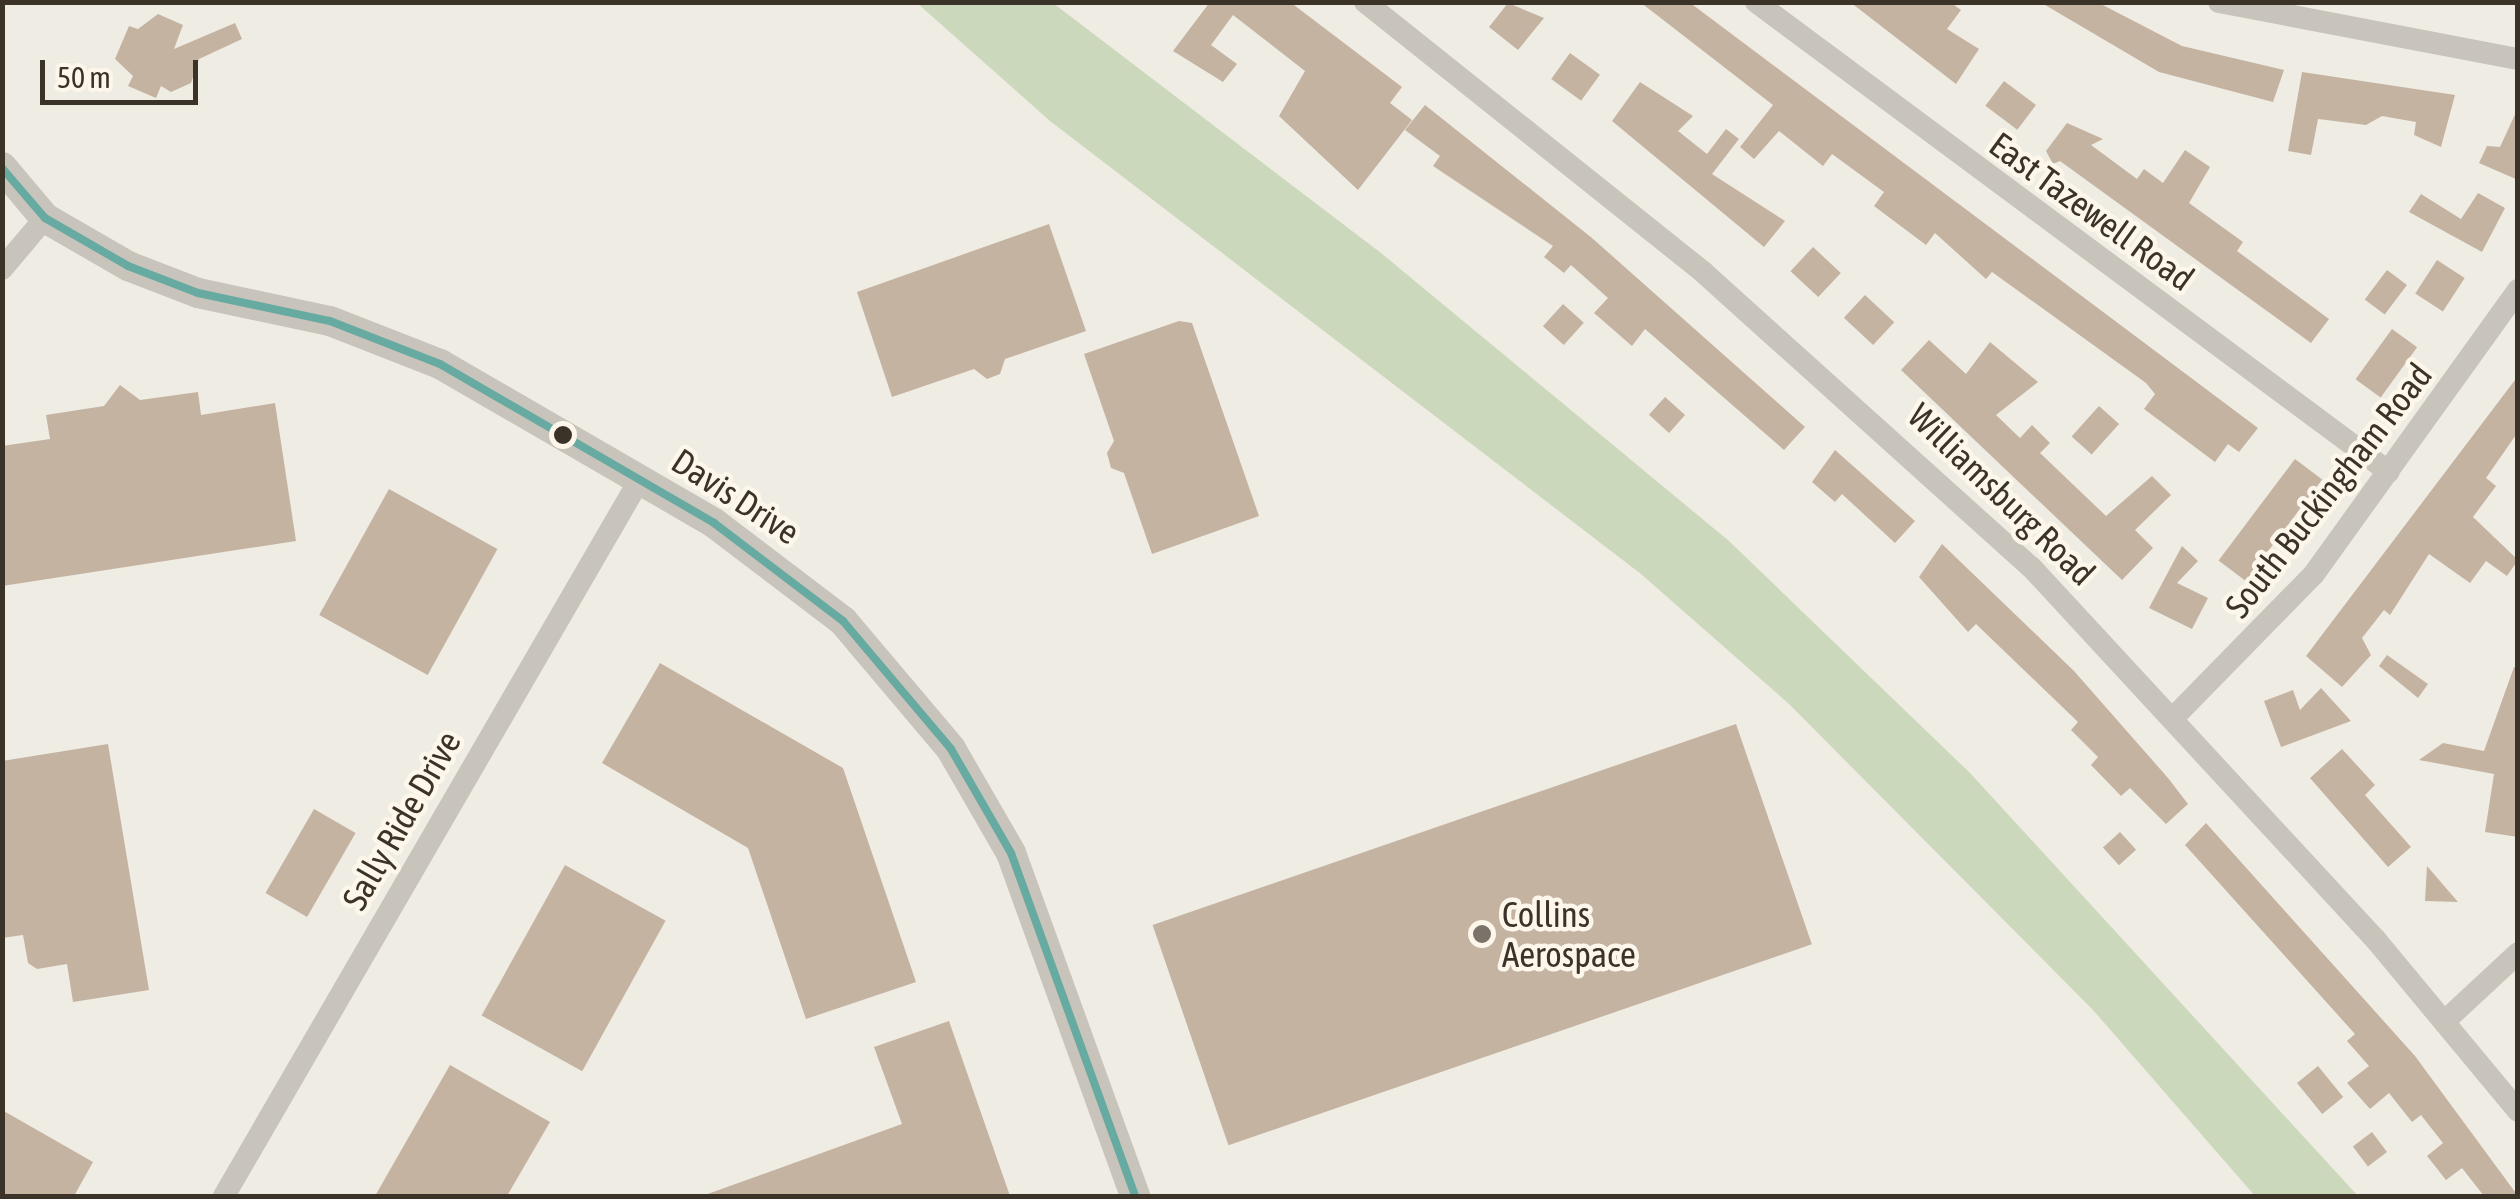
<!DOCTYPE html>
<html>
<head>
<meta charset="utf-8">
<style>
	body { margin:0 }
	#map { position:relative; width:2520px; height:1199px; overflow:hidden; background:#efece3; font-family:"Asap Condensed",sans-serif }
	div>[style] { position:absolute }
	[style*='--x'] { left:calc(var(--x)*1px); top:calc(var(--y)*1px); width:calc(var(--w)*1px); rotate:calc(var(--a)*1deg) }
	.green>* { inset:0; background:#ccd8bb }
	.building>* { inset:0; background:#c5b3a2; transform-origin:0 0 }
	.minor>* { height:22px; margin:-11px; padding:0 11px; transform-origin:11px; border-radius:11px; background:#c9c4bb }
	.tertiary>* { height:30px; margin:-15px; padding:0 15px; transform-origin:15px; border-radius:15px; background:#c9c4bb }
	.bus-1>* { height:8px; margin:-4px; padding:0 4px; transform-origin:4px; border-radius:4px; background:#67aaa1 }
	.dots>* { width:28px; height:28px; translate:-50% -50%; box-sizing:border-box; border:5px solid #fcf7ea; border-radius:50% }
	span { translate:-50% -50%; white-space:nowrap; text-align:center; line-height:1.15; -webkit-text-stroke:9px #fcf7ea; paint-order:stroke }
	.street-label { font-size:35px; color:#3b3228 }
	.poi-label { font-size:35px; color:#3b3228 }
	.left { translate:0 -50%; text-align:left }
	.frame { position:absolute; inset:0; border:5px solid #3b3228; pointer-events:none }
	.scale { position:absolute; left:40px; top:60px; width:158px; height:45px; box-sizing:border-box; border:5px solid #3b3228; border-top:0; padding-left:12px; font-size:30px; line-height:35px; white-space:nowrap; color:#3b3228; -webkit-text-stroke:8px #fcf7ea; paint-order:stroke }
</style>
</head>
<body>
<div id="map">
	<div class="green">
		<i style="clip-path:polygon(917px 3px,1053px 3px,1381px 253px,1729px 541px,1970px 773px,2358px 1196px,2255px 1196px,2093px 1010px,1789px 704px,1641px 574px,1050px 121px)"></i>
	</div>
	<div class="building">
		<i style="clip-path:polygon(1210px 2px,1290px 2px,1402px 87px,1390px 103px,1412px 120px,1358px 190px,1279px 116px,1305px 71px,1233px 15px,1211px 45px,1237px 64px,1223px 82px,1173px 51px)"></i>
		<i style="clip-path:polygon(1640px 2px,1689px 2px,2258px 428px,2239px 452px,2228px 444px,2215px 462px,2144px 409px,2155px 394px,2146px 383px,1992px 272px,1986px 279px,1935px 233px,1926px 245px,1874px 206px,1884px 192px,1832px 154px,1823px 166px,1779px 131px,1754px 159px,1740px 147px,1773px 105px)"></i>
		<i style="clip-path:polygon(1850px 2px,1950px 2px,1961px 10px,1947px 29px,1979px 49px,1956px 84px)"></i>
		<i style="clip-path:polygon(2040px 2px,2097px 2px,2182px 46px,2284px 70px,2273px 102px,2159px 72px)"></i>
		<i style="clip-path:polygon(1508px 3px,1544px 18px,1518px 50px,1489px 27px)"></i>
		<i style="clip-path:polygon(158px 14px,183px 25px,174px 49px,235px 23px,242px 39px,199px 59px,191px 83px,171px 92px,161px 86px,156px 98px,128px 86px,133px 76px,115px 59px,129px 26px,138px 29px)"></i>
		<i style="left:1570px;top:53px;width:37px;height:32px;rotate:36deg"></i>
		<i style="clip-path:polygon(2302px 72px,2455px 95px,2441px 147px,2414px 135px,2416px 122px,2382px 116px,2366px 125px,2318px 119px,2311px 155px,2288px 151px)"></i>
		<i style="left:2004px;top:81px;width:40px;height:31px;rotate:37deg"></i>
		<i style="clip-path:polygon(1640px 82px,1693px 116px,1678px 131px,1707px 154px,1726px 129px,1739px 139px,1712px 174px,1785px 221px,1764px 247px,1612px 121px)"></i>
		<i style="clip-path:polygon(1425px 105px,1592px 238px,1805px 427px,1784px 450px,1645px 329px,1632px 346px,1594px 313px,1608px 298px,1571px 265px,1564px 273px,1544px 257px,1553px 246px,1433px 166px,1440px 156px,1405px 130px)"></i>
		<i style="clip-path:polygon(2518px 108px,2518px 180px,2479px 163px,2487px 146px,2500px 147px)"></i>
		<i style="clip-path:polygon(2067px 123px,2103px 139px,2091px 145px,2137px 179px,2144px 169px,2163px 183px,2185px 150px,2210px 167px,2189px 203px,2243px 242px,2237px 251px,2329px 319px,2311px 343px,2060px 161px,2053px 164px,2046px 151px)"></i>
		<i style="clip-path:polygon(2478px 193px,2505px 208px,2482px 252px,2409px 212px,2421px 194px,2461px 219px)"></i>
		<i style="clip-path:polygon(1049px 224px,1086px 331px,1005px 359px,1000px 374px,987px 379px,974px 369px,892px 397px,857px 292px)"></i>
		<i style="left:1813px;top:247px;width:38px;height:33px;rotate:43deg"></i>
		<i style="left:2437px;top:260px;width:33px;height:40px;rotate:33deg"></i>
		<i style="left:2387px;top:270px;width:25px;height:37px;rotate:37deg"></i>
		<i style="left:1865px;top:295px;width:40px;height:31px;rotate:43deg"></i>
		<i style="left:1563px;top:304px;width:28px;height:30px;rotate:42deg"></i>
		<i style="clip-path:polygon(1179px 321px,1192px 323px,1259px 516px,1152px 554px,1124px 473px,1111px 468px,1107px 453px,1114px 441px,1084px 354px)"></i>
		<i style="left:2392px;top:329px;width:31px;height:62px;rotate:36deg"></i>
		<i style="clip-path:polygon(1929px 340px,1966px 374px,1990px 342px,2038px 382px,1996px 415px,2020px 438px,2032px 425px,2050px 443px,2040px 453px,2106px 516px,2152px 476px,2171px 495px,2135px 530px,2153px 548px,2122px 580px,1901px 370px)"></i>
		<i style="clip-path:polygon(2518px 376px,2518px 432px,2486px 478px,2496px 486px,2473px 517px,2518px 560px,2507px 576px,2486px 561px,2470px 583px,2429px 554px,2390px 615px,2384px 610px,2362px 638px,2371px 655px,2342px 687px,2306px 656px)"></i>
		<i style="clip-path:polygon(120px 385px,140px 400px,198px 392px,201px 415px,275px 403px,296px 541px,2px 586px,2px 446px,50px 439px,46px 415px,104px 406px)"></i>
		<i style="left:1665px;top:397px;width:27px;height:24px;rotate:42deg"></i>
		<i style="left:2099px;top:406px;width:27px;height:41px;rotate:42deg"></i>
		<i style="clip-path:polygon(1835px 450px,1915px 521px,1895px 543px,1842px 494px,1835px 502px,1812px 482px)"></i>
		<i style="left:2295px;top:459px;width:34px;height:127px;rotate:37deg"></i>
		<i style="left:389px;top:489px;width:124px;height:144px;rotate:29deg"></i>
		<i style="clip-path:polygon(1942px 544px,2074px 671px,2168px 778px,2188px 804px,2166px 824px,2130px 788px,2121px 796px,2091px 765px,2098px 757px,2071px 730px,2078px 722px,1976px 624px,1968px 632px,1919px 577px)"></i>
		<i style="clip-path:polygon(2182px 546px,2198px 561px,2177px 583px,2208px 598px,2192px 629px,2149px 608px)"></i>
		<i style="clip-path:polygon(2387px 655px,2428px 684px,2418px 698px,2379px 666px)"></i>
		<i style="clip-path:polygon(660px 663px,843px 768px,916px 982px,806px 1019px,748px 848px,602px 763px)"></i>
		<i style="clip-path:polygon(2514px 667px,2518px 668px,2518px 837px,2485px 832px,2494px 774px,2419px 760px,2443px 743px,2484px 751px)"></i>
		<i style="clip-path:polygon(2321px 688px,2351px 721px,2281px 747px,2264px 701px,2293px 690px,2300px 710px)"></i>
		<i style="left:1736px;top:724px;width:233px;height:617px;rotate:71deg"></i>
		<i style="clip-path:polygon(108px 744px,149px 990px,73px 1002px,67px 964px,37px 969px,28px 963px,23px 935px,2px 938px,2px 761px)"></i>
		<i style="clip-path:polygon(2342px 749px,2375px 785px,2365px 795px,2411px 847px,2388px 867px,2310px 778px)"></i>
		<i style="left:314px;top:809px;width:48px;height:97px;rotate:30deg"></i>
		<i style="clip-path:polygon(2206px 823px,2415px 1056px,2518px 1196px,2484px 1196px,2462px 1168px,2446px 1180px,2427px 1156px,2443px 1143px,2421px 1115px,2412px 1122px,2389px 1093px,2370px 1109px,2347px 1083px,2369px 1066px,2347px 1041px,2355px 1034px,2185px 845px)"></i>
		<i style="left:2120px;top:832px;width:24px;height:23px;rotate:48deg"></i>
		<i style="left:565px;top:865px;width:115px;height:172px;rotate:29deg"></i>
		<i style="clip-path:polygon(2427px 866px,2458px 902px,2425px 901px)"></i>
		<i style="clip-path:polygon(949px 1021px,1010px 1196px,702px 1196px,902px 1124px,874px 1047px)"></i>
		<i style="clip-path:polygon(450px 1065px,550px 1122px,507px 1196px,375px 1196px)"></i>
		<i style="left:2318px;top:1066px;width:40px;height:27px;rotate:51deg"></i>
		<i style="clip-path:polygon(2px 1110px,93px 1162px,74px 1196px,2px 1196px)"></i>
		<i style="left:2372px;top:1132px;width:25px;height:24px;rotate:53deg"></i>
	</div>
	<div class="minor">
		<i style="--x:1365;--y:2;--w:433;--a:38.6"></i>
		<i style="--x:1703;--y:272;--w:441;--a:42"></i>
		<i style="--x:2031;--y:567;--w:508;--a:47.23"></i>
		<i style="--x:2376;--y:940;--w:222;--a:50.3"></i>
		<i style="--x:1756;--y:2;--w:788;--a:36.59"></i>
		<i style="--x:2219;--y:2;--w:304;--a:10.8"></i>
		<i style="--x:2;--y:269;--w:67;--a:-49.9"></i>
		<i style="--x:2174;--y:717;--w:200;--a:-45.6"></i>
		<i style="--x:2314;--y:574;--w:350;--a:-54.3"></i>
		<i style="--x:2446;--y:1020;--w:98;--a:-42.9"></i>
		<i style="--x:224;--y:1196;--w:829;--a:-59.88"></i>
	</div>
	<div class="tertiary">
		<i style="--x:2;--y:167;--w:67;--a:49.9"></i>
		<i style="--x:45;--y:218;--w:96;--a:30"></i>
		<i style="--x:128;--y:266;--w:75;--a:21.1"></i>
		<i style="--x:198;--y:293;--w:135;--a:12"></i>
		<i style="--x:330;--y:321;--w:118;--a:21.4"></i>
		<i style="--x:440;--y:364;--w:317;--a:30.1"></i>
		<i style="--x:714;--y:523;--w:162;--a:37.2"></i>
		<i style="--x:843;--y:621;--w:167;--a:49.8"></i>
		<i style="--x:951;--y:749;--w:120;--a:60"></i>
		<i style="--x:1011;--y:853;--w:365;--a:70.1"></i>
	</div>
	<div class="bus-1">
		<i style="--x:2;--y:168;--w:66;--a:49.3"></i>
		<i style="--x:45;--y:218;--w:96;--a:30"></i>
		<i style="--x:128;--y:266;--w:75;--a:21.1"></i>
		<i style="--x:198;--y:293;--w:135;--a:12"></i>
		<i style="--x:330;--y:321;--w:118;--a:21.4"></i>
		<i style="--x:440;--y:364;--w:317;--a:30.1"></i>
		<i style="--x:714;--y:523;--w:162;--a:37.2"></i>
		<i style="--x:843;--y:621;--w:167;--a:49.8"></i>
		<i style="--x:951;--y:749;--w:120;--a:60"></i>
		<i style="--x:1011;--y:853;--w:365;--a:70.1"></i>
	</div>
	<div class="dots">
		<i style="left:563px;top:435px;background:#3b3228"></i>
		<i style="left:1482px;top:934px;background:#7a7369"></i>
	</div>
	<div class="street-label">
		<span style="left:2092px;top:211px;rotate:36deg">East Tazewell Road</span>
		<span style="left:2328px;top:490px;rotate:-52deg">South Buckingham Road</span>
		<span style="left:2002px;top:494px;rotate:44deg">Williamsburg Road</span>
		<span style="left:736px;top:496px;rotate:33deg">Davis Drive</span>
		<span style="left:401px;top:820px;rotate:-60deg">Sally Ride Drive</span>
	</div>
	<div class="poi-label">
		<span class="left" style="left:1502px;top:934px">Collins<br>Aerospace</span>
	</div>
	<div class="frame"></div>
	<div class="scale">50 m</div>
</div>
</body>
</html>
